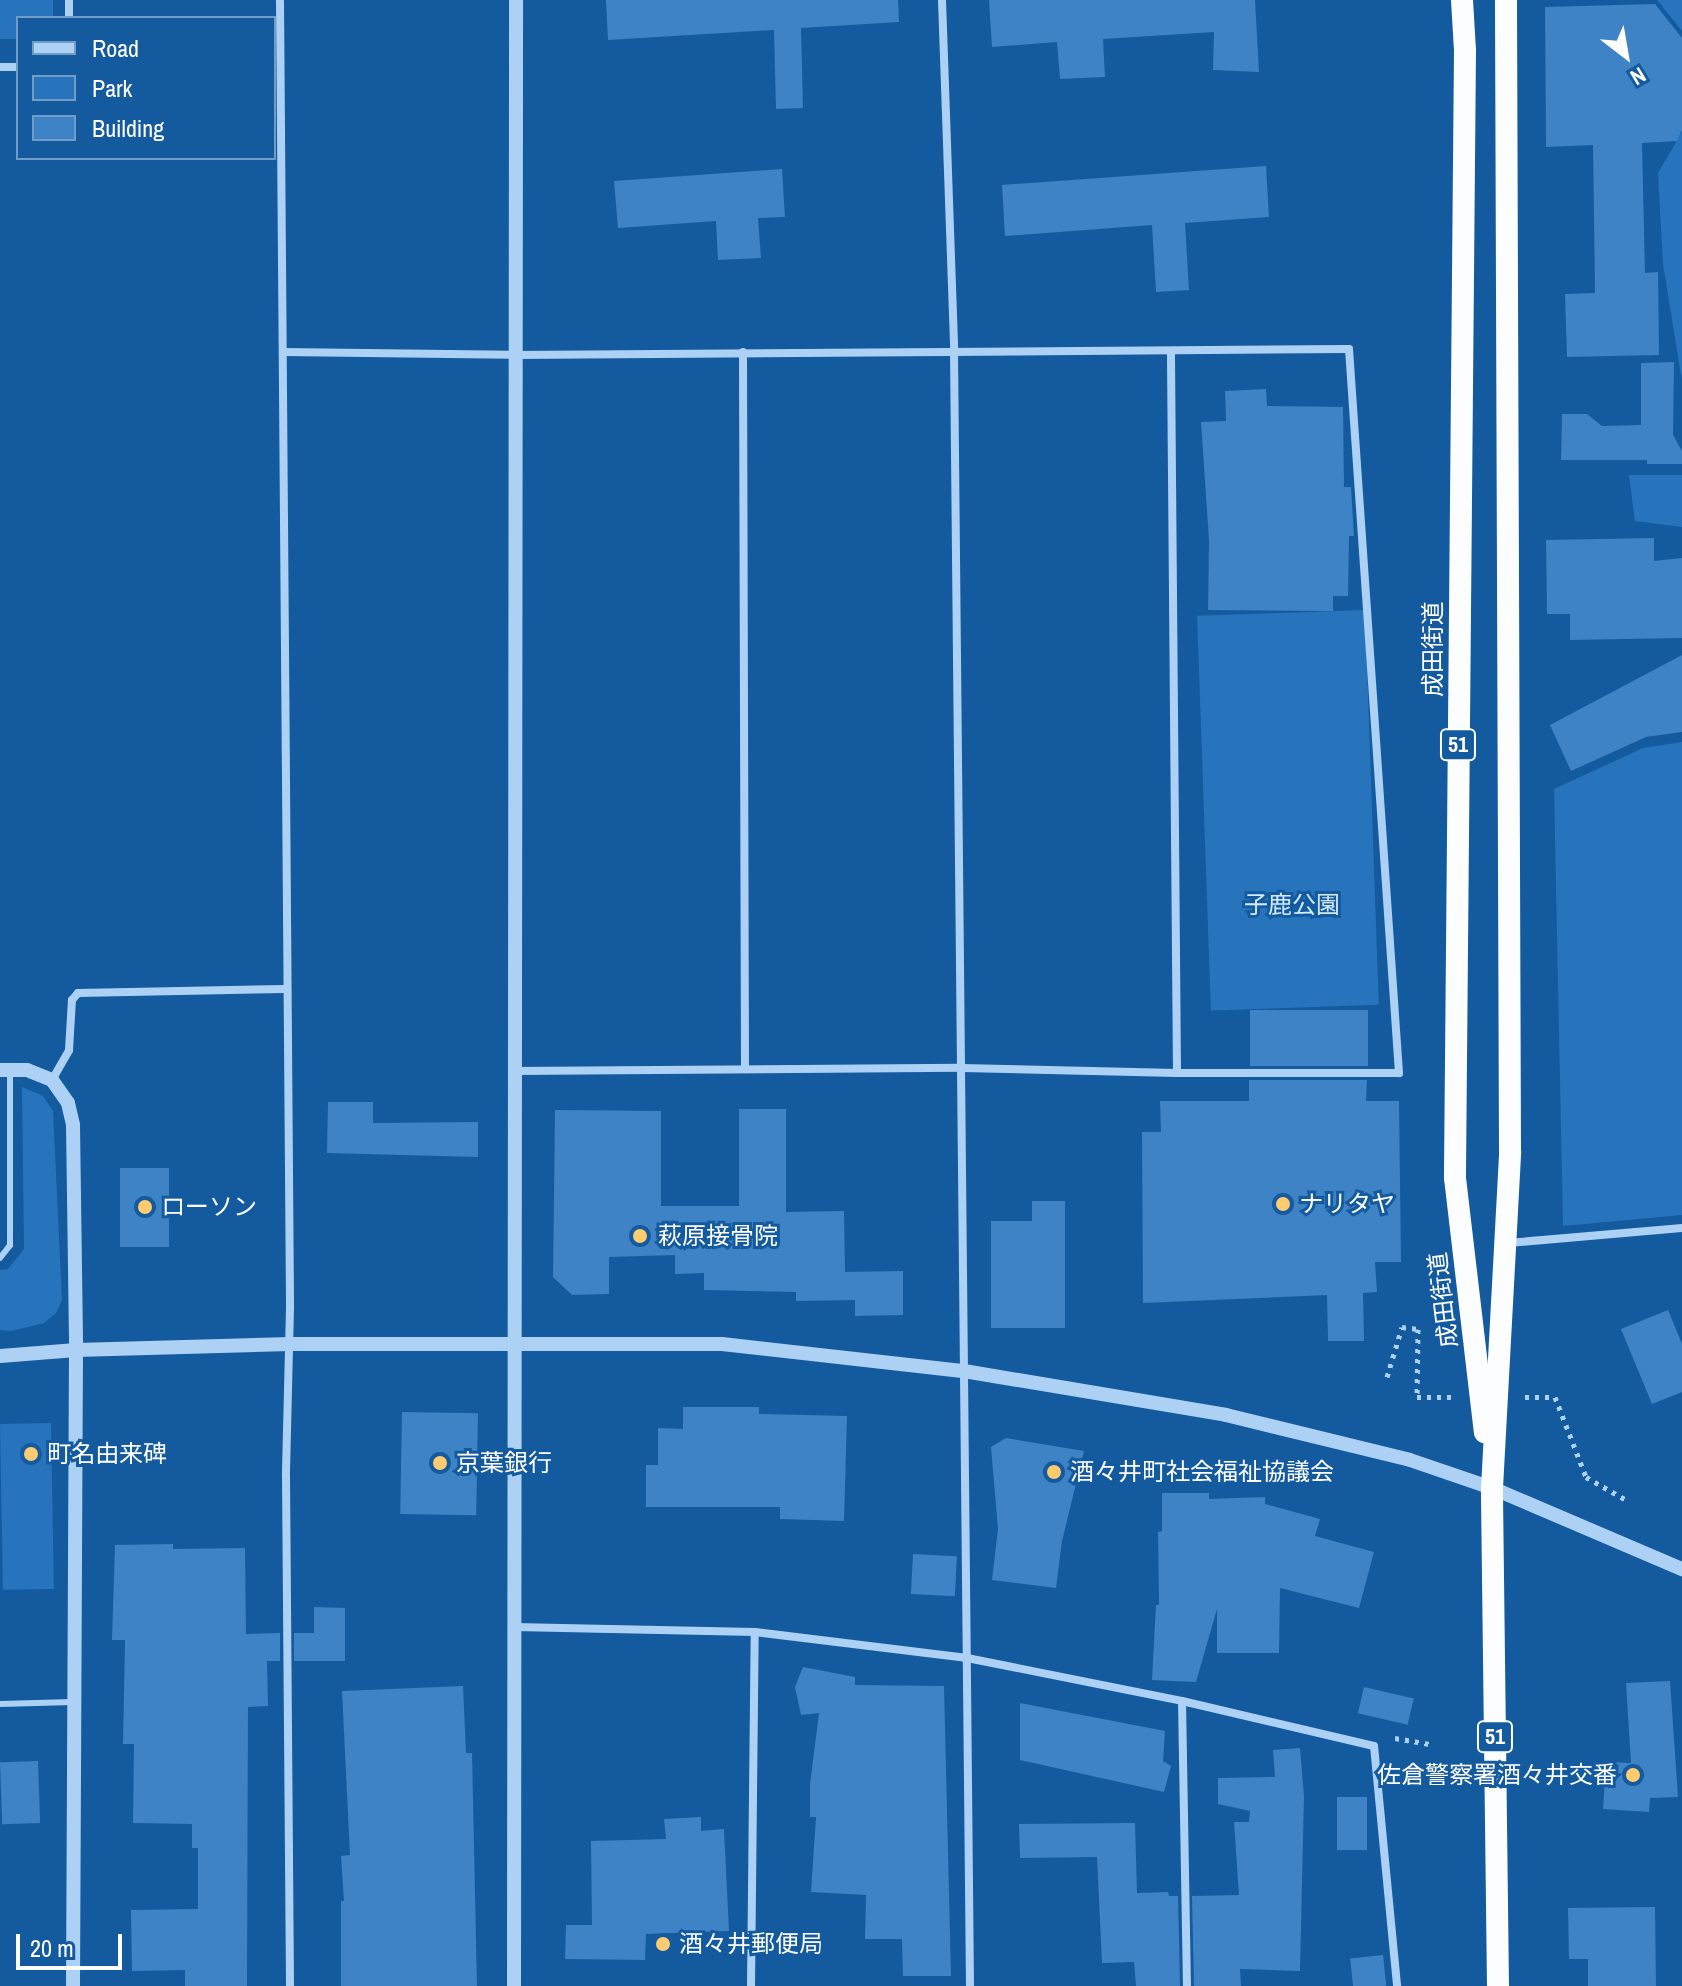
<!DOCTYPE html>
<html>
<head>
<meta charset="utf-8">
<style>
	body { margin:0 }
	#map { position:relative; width:1682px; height:1986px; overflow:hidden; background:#145a9f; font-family:"Archivo Narrow","Noto Sans JP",sans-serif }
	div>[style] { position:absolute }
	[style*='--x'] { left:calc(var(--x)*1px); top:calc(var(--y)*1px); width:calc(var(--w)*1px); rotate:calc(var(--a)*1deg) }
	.green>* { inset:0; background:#2774bd; transform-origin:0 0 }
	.building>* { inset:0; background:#3d83c5; transform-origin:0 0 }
	.path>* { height:5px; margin-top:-2.5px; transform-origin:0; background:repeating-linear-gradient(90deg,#acd1f4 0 4px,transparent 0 10px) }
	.service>* { height:6px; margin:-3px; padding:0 3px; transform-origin:3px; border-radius:3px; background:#acd1f4 }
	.minor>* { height:8px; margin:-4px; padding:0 4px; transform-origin:4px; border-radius:4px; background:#acd1f4 }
	.tertiary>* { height:14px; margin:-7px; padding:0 7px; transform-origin:7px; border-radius:7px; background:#acd1f4 }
	.trunk>* { height:22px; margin:-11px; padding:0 11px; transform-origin:11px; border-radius:11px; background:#fcfdff }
	.dots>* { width:22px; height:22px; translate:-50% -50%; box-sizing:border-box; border:4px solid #145a9f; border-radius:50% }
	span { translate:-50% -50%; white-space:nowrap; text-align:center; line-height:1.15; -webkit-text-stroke:6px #145a9f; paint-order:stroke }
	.shield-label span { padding:2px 6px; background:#145a9f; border:2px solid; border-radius:6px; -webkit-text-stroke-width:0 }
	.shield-label { font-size:22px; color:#fff; font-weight:700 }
	.street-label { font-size:24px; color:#fff }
	.park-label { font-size:24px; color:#d4eafd }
	.poi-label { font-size:24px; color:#fff }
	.left { translate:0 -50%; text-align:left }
	.right { translate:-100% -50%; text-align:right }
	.legend { position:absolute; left:16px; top:16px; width:260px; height:144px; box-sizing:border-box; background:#145a9f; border:2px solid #729cc5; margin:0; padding:10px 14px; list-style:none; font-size:24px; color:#fff }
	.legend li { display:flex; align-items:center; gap:16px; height:40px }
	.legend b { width:40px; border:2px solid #729cc5 }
	.north { position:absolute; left:1586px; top:16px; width:80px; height:80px; -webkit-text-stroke:6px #145a9f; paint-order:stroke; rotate:149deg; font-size:22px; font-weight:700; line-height:32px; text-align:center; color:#fff }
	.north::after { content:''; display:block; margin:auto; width:28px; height:36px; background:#fff; clip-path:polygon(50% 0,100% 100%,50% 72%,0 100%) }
	.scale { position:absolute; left:16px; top:1934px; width:106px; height:36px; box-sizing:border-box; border:4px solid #fff; border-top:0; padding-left:10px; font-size:24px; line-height:28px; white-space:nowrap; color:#fff; -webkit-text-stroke:6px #145a9f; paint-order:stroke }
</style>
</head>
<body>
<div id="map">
	<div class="green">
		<i style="clip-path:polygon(0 0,53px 0,53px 18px,18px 18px,18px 39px,0 39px)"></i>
		<i style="clip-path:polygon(1657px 0,1682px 0,1682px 31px)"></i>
		<i style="clip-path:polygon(1682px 132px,1682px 381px,1663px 264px,1658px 173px)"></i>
		<i style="clip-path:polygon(1629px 475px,1682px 475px,1682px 527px,1635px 521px)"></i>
		<i style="left:1365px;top:610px;width:395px;height:168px;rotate:88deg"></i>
		<i style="clip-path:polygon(1682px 742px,1682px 1215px,1563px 1226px,1554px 789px,1643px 748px)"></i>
		<i style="clip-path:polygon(22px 1087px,43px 1096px,53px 1111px,62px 1300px,56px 1313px,44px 1323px,11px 1331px,0 1330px,0 1270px,8px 1269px,24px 1249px)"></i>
		<i style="left:51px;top:1423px;width:166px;height:51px;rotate:89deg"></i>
	</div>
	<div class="building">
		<i style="clip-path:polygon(606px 0,898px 0,899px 22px,801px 28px,803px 108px,776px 109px,774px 30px,608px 40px)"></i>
		<i style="clip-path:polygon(989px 0,1255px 0,1259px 72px,1213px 70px,1214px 32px,1103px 39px,1105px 77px,1060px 79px,1057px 42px,992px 47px)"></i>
		<i style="clip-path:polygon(1655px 4px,1682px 38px,1682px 130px,1677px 141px,1642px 143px,1645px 273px,1658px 272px,1659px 355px,1567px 357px,1565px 294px,1595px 293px,1593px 145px,1546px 147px,1545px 7px)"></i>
		<i style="clip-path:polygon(1266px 166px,1269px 217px,1185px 223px,1189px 290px,1156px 292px,1152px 225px,1005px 236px,1002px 185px)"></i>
		<i style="clip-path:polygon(782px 169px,785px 217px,758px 218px,761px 258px,718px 260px,716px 221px,618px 228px,614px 181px)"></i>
		<i style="clip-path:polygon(1674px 362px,1673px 435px,1682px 451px,1682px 464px,1647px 464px,1647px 460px,1561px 460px,1562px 414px,1587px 414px,1602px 426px,1641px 425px,1641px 363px)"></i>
		<i style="clip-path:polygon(1266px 389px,1267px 406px,1343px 407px,1344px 487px,1351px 487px,1354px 536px,1349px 536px,1348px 596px,1333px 596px,1333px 611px,1208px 610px,1209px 540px,1201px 422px,1226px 421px,1225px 391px)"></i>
		<i style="clip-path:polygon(1654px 538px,1654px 561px,1682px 558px,1682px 638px,1570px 640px,1570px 614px,1547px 614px,1546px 540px)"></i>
		<i style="clip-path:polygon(1682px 655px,1682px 732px,1646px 737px,1571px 771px,1550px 725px)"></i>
		<i style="left:1250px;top:1010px;width:118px;height:56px"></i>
		<i style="clip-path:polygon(1249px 1080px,1367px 1080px,1366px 1101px,1399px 1101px,1401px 1262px,1375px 1262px,1377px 1292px,1363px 1293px,1364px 1341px,1328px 1341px,1327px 1295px,1143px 1303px,1142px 1132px,1161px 1132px,1160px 1101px,1249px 1101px)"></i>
		<i style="clip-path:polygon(328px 1102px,373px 1102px,373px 1123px,478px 1122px,478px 1157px,327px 1153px)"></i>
		<i style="clip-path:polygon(739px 1109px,786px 1109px,786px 1212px,844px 1211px,845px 1272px,903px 1271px,903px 1315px,855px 1316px,855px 1300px,796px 1301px,796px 1292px,704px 1290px,704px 1273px,675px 1274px,675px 1255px,609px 1257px,609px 1294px,572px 1295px,553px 1277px,555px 1110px,661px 1111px,661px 1206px,739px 1206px)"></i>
		<i style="left:120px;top:1168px;width:49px;height:79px"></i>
		<i style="clip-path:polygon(1032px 1201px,1065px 1201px,1065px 1328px,991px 1328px,991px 1221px,1032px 1221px)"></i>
		<i style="clip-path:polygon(1668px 1310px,1682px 1344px,1682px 1392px,1652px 1404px,1621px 1329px)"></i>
		<i style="clip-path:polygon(683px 1407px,759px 1407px,759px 1414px,847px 1416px,844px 1521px,780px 1519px,780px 1507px,646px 1507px,646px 1465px,658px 1465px,658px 1428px,683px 1429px)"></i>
		<i style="left:402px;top:1412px;width:76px;height:102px;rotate:1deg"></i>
		<i style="clip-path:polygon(1006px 1438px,1084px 1451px,1062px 1541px,1056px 1588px,992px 1580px,998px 1529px,991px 1447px)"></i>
		<i style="clip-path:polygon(1162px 1493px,1209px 1493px,1209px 1499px,1265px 1497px,1265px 1504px,1320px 1519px,1315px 1536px,1374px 1552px,1359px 1608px,1280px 1588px,1279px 1653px,1217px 1653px,1217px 1609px,1196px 1682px,1152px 1680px,1156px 1605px,1159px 1605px,1158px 1532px,1162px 1531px)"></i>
		<i style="clip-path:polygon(173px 1544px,173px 1549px,245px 1548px,246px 1634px,280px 1633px,280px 1661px,267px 1661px,268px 1706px,248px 1707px,247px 1986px,185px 1986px,185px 1970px,132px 1971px,131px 1910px,198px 1909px,198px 1848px,192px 1848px,192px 1824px,133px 1823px,134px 1744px,123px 1744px,125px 1640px,112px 1640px,115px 1545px)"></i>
		<i style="left:913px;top:1554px;width:44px;height:40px;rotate:3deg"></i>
		<i style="clip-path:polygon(314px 1607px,345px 1608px,345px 1661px,294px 1661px,294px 1633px,314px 1633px)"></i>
		<i style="clip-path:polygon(803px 1667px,855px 1677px,855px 1685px,944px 1686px,951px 1976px,903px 1976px,902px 1939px,865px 1939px,866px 1895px,811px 1892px,816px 1817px,810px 1817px,810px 1784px,819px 1713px,801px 1715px,795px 1687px)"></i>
		<i style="clip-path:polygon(1670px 1681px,1678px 1797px,1650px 1798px,1649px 1812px,1603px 1809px,1606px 1762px,1631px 1763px,1626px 1683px)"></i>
		<i style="clip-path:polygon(463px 1686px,466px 1753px,472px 1753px,477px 1986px,341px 1986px,341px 1901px,344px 1901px,341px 1856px,350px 1855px,342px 1691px)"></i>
		<i style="left:1364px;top:1687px;width:51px;height:27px;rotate:13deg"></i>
		<i style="clip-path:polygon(1020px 1703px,1165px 1731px,1163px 1761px,1171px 1766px,1164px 1792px,1020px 1760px)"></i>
		<i style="clip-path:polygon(1300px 1748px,1304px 1796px,1300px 1971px,1240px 1969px,1241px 1986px,1194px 1986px,1192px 1896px,1239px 1895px,1234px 1822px,1249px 1822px,1250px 1811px,1218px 1804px,1218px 1778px,1275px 1777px,1273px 1750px)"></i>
		<i style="left:38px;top:1761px;width:62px;height:38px;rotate:88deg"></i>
		<i style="left:1367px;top:1797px;width:53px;height:30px;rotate:90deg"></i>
		<i style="clip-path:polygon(701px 1817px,701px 1831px,724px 1829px,729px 1931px,646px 1934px,645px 1960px,565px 1959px,566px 1925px,592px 1925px,591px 1841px,666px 1839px,664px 1819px)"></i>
		<i style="clip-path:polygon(1135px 1823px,1137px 1893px,1168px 1892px,1169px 1896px,1178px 1896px,1180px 1986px,1136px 1986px,1134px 1962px,1102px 1963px,1097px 1857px,1020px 1858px,1019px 1824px)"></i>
		<i style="clip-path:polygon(1655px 1907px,1656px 1986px,1588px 1986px,1588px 1959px,1569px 1959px,1568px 1908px)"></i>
		<i style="left:1383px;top:1955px;width:31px;height:33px;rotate:84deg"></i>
	</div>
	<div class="path">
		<i style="--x:1387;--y:1377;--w:52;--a:-73.3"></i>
		<i style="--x:1402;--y:1327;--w:16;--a:7"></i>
		<i style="--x:1418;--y:1329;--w:68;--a:90.8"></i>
		<i style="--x:1417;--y:1397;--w:38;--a:0"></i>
		<i style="--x:1525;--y:1397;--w:30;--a:0"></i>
		<i style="--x:1555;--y:1397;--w:86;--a:68.8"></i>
		<i style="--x:1586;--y:1477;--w:48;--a:29.7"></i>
		<i style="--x:1395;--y:1738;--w:35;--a:10"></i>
	</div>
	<div class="service">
		<i style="--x:0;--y:1258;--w:16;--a:-52"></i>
		<i style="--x:10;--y:1245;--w:176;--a:-90"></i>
		<i style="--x:0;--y:1704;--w:73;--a:-1.6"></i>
	</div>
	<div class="minor">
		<i style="--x:69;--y:0;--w:18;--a:90"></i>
		<i style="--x:280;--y:0;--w:1308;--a:89.56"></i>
		<i style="--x:290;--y:1308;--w:168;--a:91.4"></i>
		<i style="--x:286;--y:1476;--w:510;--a:89.55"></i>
		<i style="--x:942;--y:0;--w:351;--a:88"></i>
		<i style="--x:954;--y:351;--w:1635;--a:89.44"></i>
		<i style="--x:0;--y:67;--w:18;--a:0"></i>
		<i style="--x:283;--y:352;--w:230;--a:0.7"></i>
		<i style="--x:513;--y:355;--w:836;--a:-0.41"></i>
		<i style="--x:1349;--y:349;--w:726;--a:86.05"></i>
		<i style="--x:1399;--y:1073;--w:222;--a:180"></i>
		<i style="--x:743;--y:352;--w:717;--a:89.84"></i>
		<i style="--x:513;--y:1071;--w:449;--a:-0.4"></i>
		<i style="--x:962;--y:1068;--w:215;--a:1.3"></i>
		<i style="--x:1177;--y:1073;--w:722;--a:-90.48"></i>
		<i style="--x:52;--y:1080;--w:34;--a:-60"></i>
		<i style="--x:69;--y:1050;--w:50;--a:-86.6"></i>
		<i style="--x:72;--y:1000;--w:9;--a:-49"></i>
		<i style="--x:78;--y:993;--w:208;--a:-1.1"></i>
		<i style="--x:1508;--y:1243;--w:175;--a:-4.9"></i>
		<i style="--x:514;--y:1627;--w:241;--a:1.2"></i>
		<i style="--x:755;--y:1632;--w:214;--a:7"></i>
		<i style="--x:967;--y:1658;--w:219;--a:11.3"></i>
		<i style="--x:1182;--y:1701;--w:197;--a:13.2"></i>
		<i style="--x:1374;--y:1746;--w:241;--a:84.5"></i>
		<i style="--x:1182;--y:1701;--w:285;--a:89"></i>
		<i style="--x:751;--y:1986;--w:354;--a:-89.4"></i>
	</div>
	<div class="tertiary">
		<i style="--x:0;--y:1070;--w:27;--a:0"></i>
		<i style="--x:27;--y:1070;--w:27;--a:22"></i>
		<i style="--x:52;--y:1080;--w:28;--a:55"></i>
		<i style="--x:68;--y:1103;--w:23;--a:77"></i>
		<i style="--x:73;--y:1125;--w:225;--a:89.2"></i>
		<i style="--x:76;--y:1350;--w:76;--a:175.5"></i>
		<i style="--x:73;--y:1986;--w:636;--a:-89.73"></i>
		<i style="--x:76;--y:1350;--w:214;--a:-1.6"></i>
		<i style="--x:290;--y:1344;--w:432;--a:0"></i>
		<i style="--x:722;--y:1344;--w:244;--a:6.4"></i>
		<i style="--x:964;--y:1371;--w:266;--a:9.5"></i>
		<i style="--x:1226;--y:1415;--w:189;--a:13.7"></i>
		<i style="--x:1410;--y:1460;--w:87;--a:18.9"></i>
		<i style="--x:1492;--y:1488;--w:207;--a:23.1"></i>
		<i style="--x:514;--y:1986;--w:1986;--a:-89.94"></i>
	</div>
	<div class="trunk">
		<i style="--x:1462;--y:0;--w:50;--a:86.6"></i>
		<i style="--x:1465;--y:50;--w:1128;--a:90.51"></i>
		<i style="--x:1455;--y:1178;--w:256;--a:83.3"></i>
		<i style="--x:1498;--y:1986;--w:498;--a:-90.7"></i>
		<i style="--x:1492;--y:1488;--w:337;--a:-86.9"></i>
		<i style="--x:1510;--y:1151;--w:1151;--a:-90.2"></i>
	</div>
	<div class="dots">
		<i style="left:1283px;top:1204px;background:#ffcb6f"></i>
		<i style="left:145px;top:1207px;background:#ffcb6f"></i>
		<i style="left:640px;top:1236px;background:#ffcb6f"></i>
		<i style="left:31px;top:1454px;background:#ffcb6f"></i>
		<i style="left:440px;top:1463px;background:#ffcb6f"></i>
		<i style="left:1054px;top:1472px;background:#ffcb6f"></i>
		<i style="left:1633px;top:1775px;background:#ffcb6f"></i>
		<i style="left:663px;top:1944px;background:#ffcb6f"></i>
	</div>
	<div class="shield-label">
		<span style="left:1458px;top:745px">51</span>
		<span style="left:1495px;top:1737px">51</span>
	</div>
	<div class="street-label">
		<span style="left:1433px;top:649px;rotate:-90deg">成田街道</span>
		<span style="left:1443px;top:1300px;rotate:-97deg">成田街道</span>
	</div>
	<div class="park-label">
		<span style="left:1292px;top:905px">子鹿公園</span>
	</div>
	<div class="poi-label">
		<span class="left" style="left:1299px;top:1204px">ナリタヤ</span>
		<span class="left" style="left:161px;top:1207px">ローソン</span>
		<span class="left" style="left:658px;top:1236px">萩原接骨院</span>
		<span class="left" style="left:47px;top:1454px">町名由来碑</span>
		<span class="left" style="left:456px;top:1463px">京葉銀行</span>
		<span class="left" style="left:1070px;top:1472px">酒々井町社会福祉協議会</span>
		<span class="right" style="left:1617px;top:1775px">佐倉警察署酒々井交番</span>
		<span class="left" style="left:679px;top:1944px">酒々井郵便局</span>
	</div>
	<ul class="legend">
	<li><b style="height:10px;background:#acd1f4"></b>Road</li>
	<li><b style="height:22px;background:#2774bd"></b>Park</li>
	<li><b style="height:22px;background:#3d83c5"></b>Building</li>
	</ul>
	<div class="north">N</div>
	<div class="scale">20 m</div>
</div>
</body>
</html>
